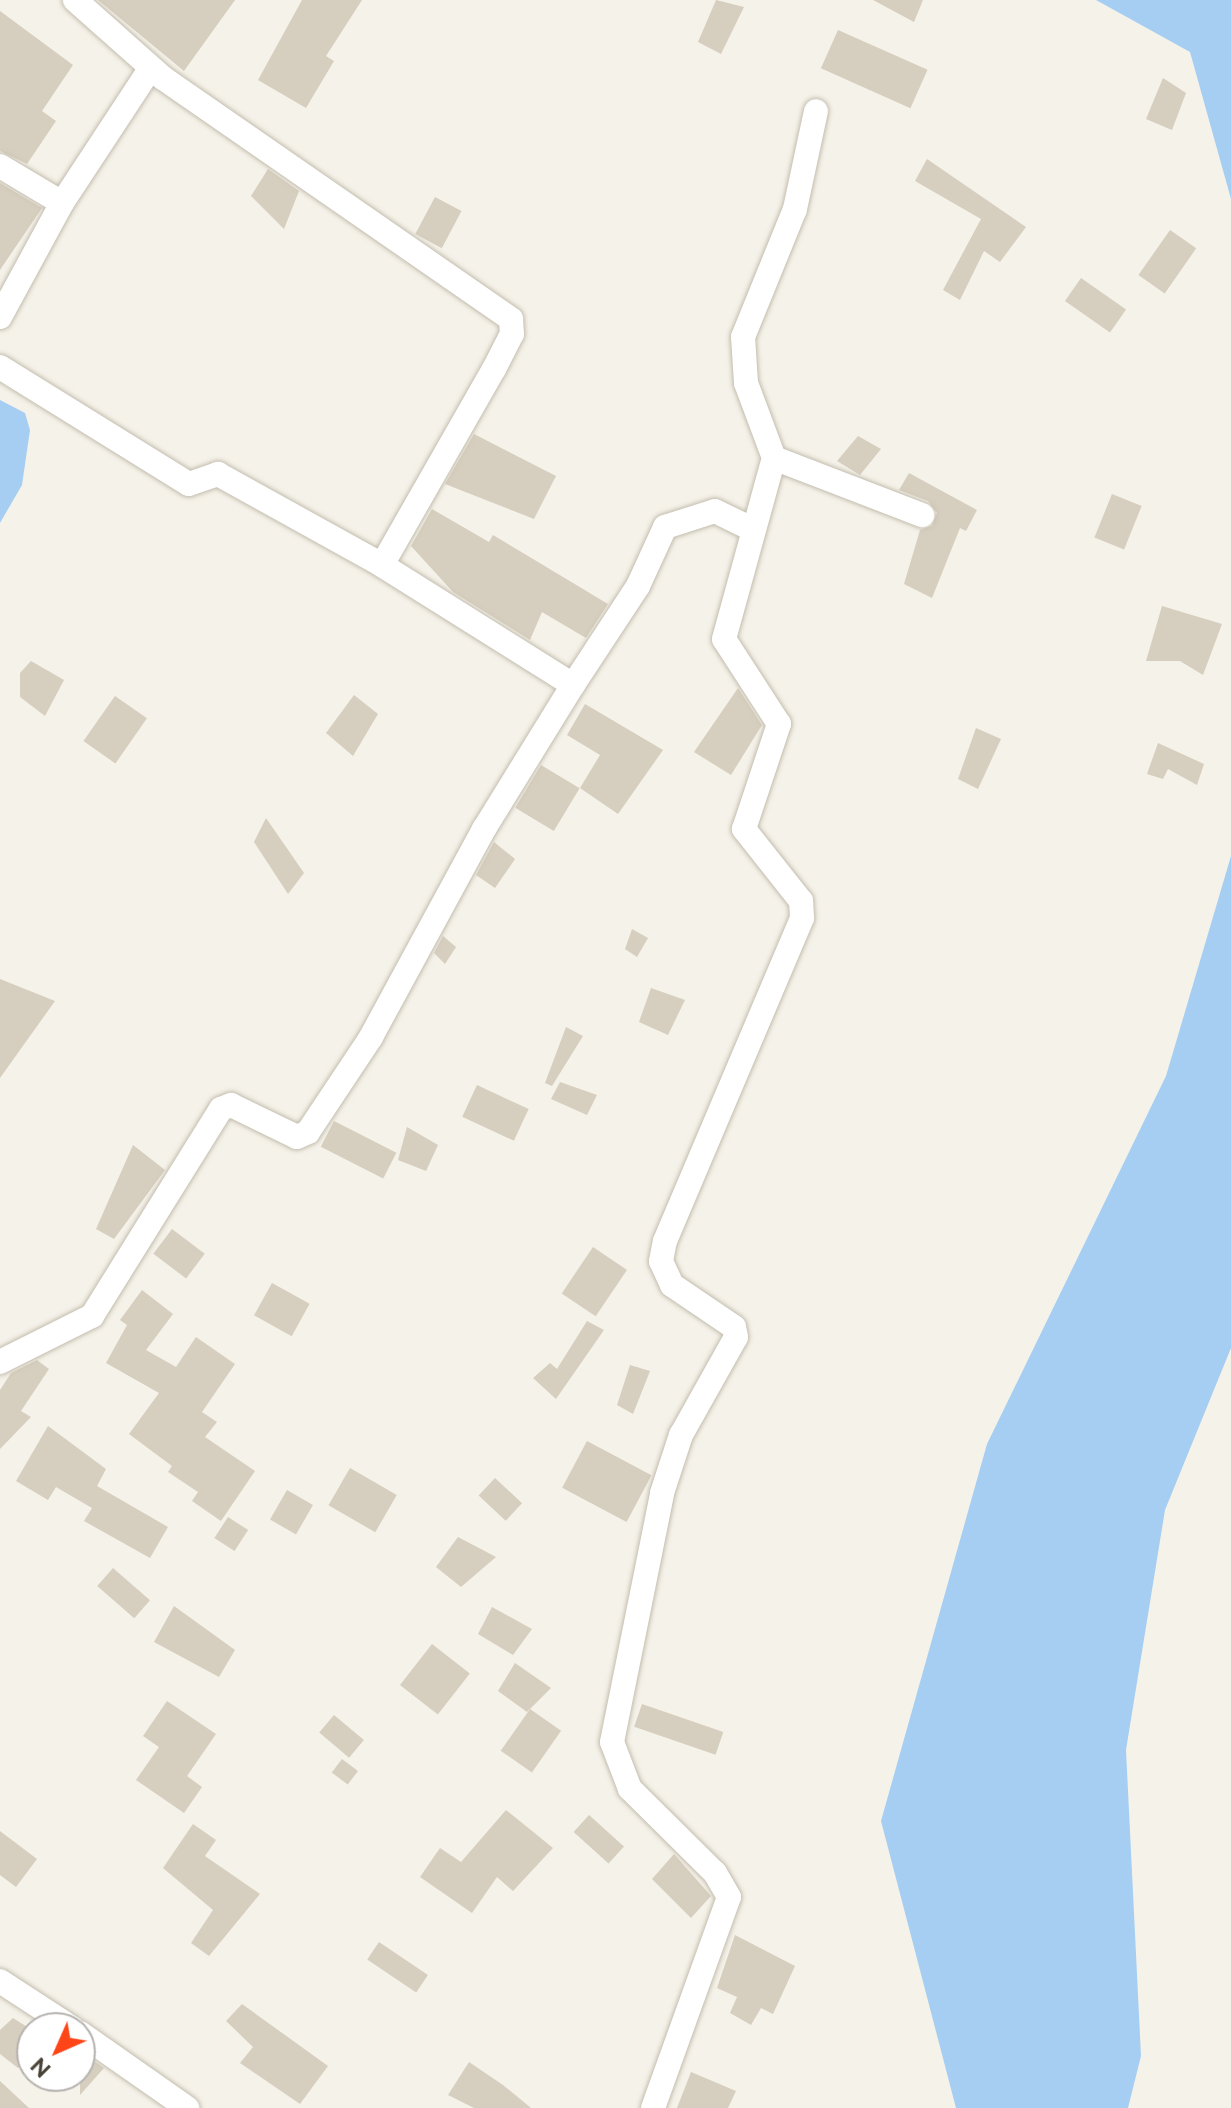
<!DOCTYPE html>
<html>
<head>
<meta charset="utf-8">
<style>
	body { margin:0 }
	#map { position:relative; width:1231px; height:2108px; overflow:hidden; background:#f5f2e9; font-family:Raleway,sans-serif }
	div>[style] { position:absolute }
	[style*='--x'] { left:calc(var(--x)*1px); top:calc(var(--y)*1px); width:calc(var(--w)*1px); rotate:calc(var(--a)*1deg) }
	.water>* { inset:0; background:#a5cef2 }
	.building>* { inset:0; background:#d6cebe; transform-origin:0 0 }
	.roads { filter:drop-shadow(0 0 2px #c3bdae) drop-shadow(0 0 2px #c3bdae) }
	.minor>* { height:24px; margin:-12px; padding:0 12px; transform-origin:12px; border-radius:12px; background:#fff }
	span { translate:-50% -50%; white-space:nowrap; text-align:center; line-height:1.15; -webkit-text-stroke:8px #fff; paint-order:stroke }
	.north { position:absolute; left:16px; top:2012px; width:80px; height:80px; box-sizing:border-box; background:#fff; border:2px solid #b6b3af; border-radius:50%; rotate:225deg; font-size:22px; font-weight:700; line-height:32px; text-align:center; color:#484237 }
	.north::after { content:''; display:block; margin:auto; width:28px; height:36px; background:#fd4517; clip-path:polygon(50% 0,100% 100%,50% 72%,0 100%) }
</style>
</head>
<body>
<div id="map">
	<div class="water">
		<i style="clip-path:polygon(1096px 0,1231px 0,1231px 199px,1190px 52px)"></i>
		<i style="clip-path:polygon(0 400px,25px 413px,30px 430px,22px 485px,0 523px)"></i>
		<i style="clip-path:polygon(1231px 856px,1231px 1348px,1165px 1510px,1126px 1750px,1141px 2056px,1128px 2108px,956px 2108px,881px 1821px,987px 1444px,1166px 1076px)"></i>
	</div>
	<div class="building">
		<i style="clip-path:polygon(98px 0,235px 0,184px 71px)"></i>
		<i style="clip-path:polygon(302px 0,362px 0,326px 56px,334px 61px,306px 108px,258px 80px)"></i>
		<i style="clip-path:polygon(716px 0,744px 7px,721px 54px,698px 42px)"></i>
		<i style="clip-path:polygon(873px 0,923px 0,914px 22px)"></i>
		<i style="clip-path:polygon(0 11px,73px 65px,42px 111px,56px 121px,27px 164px,0 151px)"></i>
		<i style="left:838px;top:30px;width:98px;height:42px;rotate:24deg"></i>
		<i style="clip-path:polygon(1163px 78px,1186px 93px,1172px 130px,1146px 119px)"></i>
		<i style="clip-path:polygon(927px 159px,1026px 227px,1000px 262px,984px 251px,960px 300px,943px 290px,981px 219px,915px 181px)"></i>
		<i style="clip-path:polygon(268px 169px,299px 191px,284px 229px,251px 196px)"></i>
		<i style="clip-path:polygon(0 183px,42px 208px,0 270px)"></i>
		<i style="left:435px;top:197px;width:30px;height:42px;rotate:28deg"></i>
		<i style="left:1170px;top:230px;width:32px;height:55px;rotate:35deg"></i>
		<i style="left:1081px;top:278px;width:55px;height:28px;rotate:35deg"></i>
		<i style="clip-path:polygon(474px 434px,556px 476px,534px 519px,445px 484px)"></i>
		<i style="clip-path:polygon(858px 436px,881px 449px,860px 475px,837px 461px)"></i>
		<i style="clip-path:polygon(909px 473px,977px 510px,966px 531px,960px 528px,932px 598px,904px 584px,920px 530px,932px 526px,937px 513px,928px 501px,899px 490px)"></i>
		<i style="left:1112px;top:494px;width:32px;height:47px;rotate:22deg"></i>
		<i style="clip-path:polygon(432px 509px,489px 542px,493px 535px,608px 604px,586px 638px,542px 612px,530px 640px,453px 592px,411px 546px)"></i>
		<i style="clip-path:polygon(1162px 606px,1222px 624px,1203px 675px,1180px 661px,1146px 661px)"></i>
		<i style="clip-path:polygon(31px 661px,64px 680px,45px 716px,20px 697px,20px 673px)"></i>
		<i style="clip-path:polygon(738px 688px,762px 725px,731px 775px,694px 752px)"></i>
		<i style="clip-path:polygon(354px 695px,378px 714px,353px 756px,326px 733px)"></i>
		<i style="left:115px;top:696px;width:39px;height:55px;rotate:35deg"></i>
		<i style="clip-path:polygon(585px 704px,663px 750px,618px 814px,580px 788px,600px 755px,567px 735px)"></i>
		<i style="clip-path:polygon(976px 728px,1001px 739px,978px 789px,958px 779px)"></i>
		<i style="clip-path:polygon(1158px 743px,1204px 764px,1197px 785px,1168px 769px,1163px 779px,1147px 774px)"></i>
		<i style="left:541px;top:765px;width:45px;height:50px;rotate:31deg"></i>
		<i style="clip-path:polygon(266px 818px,304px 873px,288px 894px,254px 842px)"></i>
		<i style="clip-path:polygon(494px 842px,515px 859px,495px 888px,476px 875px)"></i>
		<i style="clip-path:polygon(632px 929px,648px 938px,637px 957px,625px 949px)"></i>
		<i style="clip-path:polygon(443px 936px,456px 947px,445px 964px,434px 953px)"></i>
		<i style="clip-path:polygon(0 979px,55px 1001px,0 1078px)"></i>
		<i style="clip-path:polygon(651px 988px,685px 1000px,668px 1035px,639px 1022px)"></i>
		<i style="clip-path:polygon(566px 1027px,583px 1036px,552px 1086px,545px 1083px)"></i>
		<i style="clip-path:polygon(560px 1082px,597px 1095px,587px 1115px,551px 1099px)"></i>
		<i style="left:477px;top:1085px;width:57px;height:35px;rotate:25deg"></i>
		<i style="left:334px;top:1121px;width:70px;height:29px;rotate:27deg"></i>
		<i style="clip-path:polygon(407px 1127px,438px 1145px,426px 1171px,398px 1160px)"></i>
		<i style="clip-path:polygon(133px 1145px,165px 1170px,114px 1239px,96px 1229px)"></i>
		<i style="left:172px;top:1229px;width:41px;height:31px;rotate:37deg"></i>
		<i style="left:593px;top:1247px;width:41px;height:56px;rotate:34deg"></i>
		<i style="left:272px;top:1283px;width:43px;height:37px;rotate:29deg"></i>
		<i style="clip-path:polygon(142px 1290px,173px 1314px,146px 1350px,176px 1367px,196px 1337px,235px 1364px,202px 1412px,217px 1422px,205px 1437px,255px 1471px,221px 1521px,192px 1501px,198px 1492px,168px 1472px,172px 1466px,129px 1434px,159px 1393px,106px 1363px,127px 1325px,120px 1320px)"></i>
		<i style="clip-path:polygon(587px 1321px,604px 1330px,556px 1399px,533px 1378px,550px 1363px,557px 1369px)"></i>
		<i style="clip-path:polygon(37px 1360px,49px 1369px,21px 1411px,31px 1417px,0 1449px,0 1390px,11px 1373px)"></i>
		<i style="clip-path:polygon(630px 1365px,650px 1371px,633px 1414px,617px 1405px)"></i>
		<i style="clip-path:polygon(48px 1426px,106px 1469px,97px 1486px,168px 1527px,150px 1558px,84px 1521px,92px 1508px,56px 1487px,48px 1500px,16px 1481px)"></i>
		<i style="left:587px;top:1441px;width:73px;height:53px;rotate:28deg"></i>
		<i style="left:350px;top:1468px;width:54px;height:43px;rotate:30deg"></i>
		<i style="left:495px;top:1478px;width:37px;height:24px;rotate:43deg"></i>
		<i style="left:287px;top:1490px;width:30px;height:34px;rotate:30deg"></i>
		<i style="left:228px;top:1517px;width:24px;height:25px;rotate:33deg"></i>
		<i style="clip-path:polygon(458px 1537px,496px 1557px,461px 1587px,436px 1567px)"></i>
		<i style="left:113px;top:1568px;width:49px;height:24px;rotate:41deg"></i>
		<i style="clip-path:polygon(174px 1606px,235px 1650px,219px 1677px,154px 1642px)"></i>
		<i style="clip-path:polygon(492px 1607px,532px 1629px,513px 1655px,478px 1634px)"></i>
		<i style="left:432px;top:1644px;width:48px;height:52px;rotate:38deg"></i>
		<i style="clip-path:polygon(515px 1663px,551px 1688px,527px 1712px,498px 1691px)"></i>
		<i style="clip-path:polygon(167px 1701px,216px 1734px,187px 1776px,202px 1787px,184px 1813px,136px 1780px,159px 1747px,143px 1736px)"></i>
		<i style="left:642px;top:1704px;width:86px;height:24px;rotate:19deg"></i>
		<i style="left:530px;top:1709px;width:38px;height:51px;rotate:35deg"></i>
		<i style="left:334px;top:1715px;width:39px;height:23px;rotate:40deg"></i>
		<i style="left:342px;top:1759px;width:20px;height:17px;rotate:37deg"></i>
		<i style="clip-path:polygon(506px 1810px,553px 1848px,513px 1891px,497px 1877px,472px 1913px,420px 1877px,440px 1848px,461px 1862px)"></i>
		<i style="left:589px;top:1815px;width:47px;height:23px;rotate:42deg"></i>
		<i style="clip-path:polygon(193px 1824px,216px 1840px,205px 1856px,260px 1894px,209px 1956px,191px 1943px,213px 1910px,163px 1868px)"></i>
		<i style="clip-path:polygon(0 1831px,37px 1859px,16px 1887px,0 1875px)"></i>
		<i style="clip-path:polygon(674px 1854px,711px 1896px,691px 1918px,652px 1879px)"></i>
		<i style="clip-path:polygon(735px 1935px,795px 1966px,773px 2014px,761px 2008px,751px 2025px,730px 2013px,737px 1997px,717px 1988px)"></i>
		<i style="left:379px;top:1942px;width:59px;height:21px;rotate:34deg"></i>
		<i style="clip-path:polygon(242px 2004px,328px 2066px,300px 2104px,240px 2063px,253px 2047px,226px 2021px)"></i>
		<i style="clip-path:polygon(13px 2018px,32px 2030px,32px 2054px,18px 2068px,0 2054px,0 2030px)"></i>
		<i style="clip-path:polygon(80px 2051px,104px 2068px,80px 2095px)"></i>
		<i style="clip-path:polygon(469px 2062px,503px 2085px,531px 2108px,474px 2108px,448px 2095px)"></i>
		<i style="clip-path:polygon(691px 2072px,736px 2091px,728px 2108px,677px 2108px)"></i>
		<i style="clip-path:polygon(0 2081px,29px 2108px,0 2108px)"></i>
	</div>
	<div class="roads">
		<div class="minor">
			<i style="--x:0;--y:166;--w:72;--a:30.8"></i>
			<i style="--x:0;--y:317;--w:130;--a:-61.5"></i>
			<i style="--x:62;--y:203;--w:160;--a:-56.7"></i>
			<i style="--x:0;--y:367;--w:222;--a:31.8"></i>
			<i style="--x:189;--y:484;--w:31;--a:-19"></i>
			<i style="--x:218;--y:474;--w:188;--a:29"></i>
			<i style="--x:774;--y:458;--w:159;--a:21.1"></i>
			<i style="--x:573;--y:685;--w:118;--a:-56.7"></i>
			<i style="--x:638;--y:586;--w:65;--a:-65.4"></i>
			<i style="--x:665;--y:527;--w:52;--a:-17.7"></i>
			<i style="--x:715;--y:511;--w:43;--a:26"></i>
			<i style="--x:0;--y:1362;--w:103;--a:-26.6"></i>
			<i style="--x:92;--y:1316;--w:244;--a:-58.1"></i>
			<i style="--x:221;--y:1109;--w:11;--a:-22"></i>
			<i style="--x:231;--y:1105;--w:73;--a:25.9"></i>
			<i style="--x:297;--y:1137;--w:12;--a:-24"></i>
			<i style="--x:308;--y:1132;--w:114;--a:-56.4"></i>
			<i style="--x:371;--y:1037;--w:237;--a:-61.5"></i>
			<i style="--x:484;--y:829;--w:169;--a:-58.3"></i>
			<i style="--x:573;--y:685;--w:226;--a:-147.9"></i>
			<i style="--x:382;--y:565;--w:226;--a:-60.3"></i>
			<i style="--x:494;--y:369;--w:39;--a:-63"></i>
			<i style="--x:512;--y:334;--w:15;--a:-94"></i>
			<i style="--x:511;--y:319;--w:423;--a:-145.3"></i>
			<i style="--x:163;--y:78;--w:118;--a:-138.4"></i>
			<i style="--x:0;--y:1981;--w:86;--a:33.1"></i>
			<i style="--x:80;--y:2033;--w:131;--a:35"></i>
			<i style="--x:653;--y:2108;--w:224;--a:-70.2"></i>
			<i style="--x:729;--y:1897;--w:28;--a:-120"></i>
			<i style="--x:715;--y:1873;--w:120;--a:-135.3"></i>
			<i style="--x:630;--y:1789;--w:50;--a:-111"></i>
			<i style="--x:612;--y:1742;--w:254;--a:-78.6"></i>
			<i style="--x:662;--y:1493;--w:61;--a:-71.9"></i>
			<i style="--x:681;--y:1435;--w:112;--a:-60.7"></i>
			<i style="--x:736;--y:1337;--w:10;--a:-101"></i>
			<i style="--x:734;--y:1327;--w:75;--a:-145.9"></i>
			<i style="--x:672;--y:1285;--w:26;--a:-115"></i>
			<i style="--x:661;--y:1261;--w:20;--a:-79"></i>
			<i style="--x:665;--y:1241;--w:351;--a:-67"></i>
			<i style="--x:802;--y:918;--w:17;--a:-93"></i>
			<i style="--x:801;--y:901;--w:92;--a:-128.4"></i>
			<i style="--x:744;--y:829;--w:111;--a:-71.6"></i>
			<i style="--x:779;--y:724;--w:101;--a:-122.9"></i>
			<i style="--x:724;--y:639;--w:188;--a:-74.6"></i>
			<i style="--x:774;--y:458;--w:80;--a:-110.5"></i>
			<i style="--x:746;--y:383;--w:46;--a:-93.7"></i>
			<i style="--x:743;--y:337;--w:138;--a:-67.9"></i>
			<i style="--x:795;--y:209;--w:100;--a:-77.9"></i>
		</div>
	</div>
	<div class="north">N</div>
</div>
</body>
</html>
